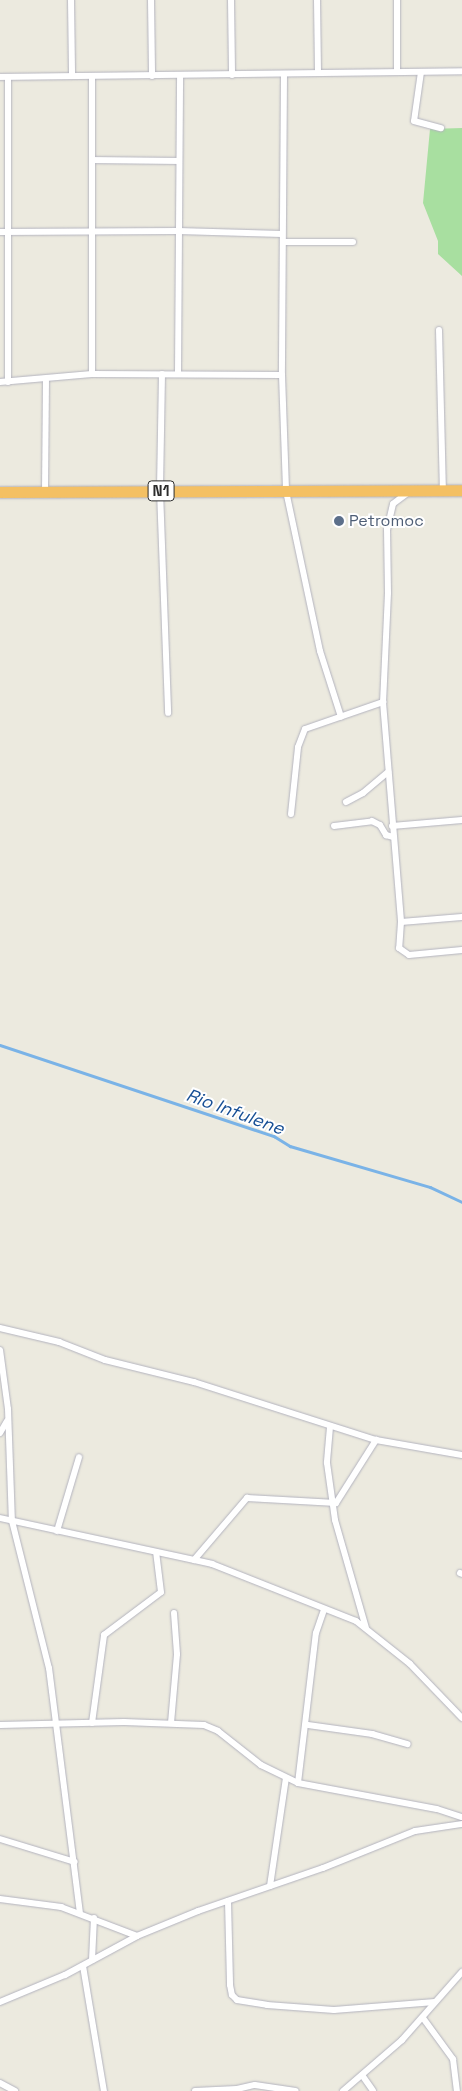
<!DOCTYPE html>
<html>
<head>
<meta charset="utf-8">
<style>
	body { margin:0 }
	#map { position:relative; width:462px; height:2091px; overflow:hidden; background:#eceadf; font-family:"Space Grotesk",sans-serif }
	div>[style] { position:absolute }
	[style*='--x'] { left:calc(var(--x)*1px); top:calc(var(--y)*1px); width:calc(var(--w)*1px); rotate:calc(var(--a)*1deg) }
	.green>* { inset:0; background:#a8dfa0 }
	.stream>* { height:2.5px; margin:-1.25px; padding:0 1.25px; transform-origin:1.25px; border-radius:1.25px; background:#7ab3e7 }
	.roads { filter:drop-shadow(0 0 1px #b3b3be) drop-shadow(0 0 1px #b3b3be) }
	.street>* { height:6px; margin:-3px; padding:0 3px; transform-origin:3px; border-radius:3px; background:#fff }
	.highway>* { height:11px; margin:-5.5px; padding:0 5.5px; transform-origin:5.5px; border-radius:5.5px; background:#f4c063 }
	.dots>* { width:14px; height:14px; translate:-50% -50%; box-sizing:border-box; border:2px solid #fff; border-radius:50% }
	span { translate:-50% -50%; white-space:nowrap; text-align:center; line-height:1.15; -webkit-text-stroke:4px #fff; paint-order:stroke }
	.shield-label span { padding:1px 4px; background:#fff; border:1px solid; border-radius:4px; -webkit-text-stroke-width:0 }
	.shield-label { font-size:15px; color:#2c2c2c; font-weight:700 }
	.service-label { font-size:16px; color:#4e5e75 }
	.left { translate:0 -50%; text-align:left }
	.water-label { font-size:18px; color:#174f95; font-style:italic }
</style>
</head>
<body>
<div id="map">
	<div class="green">
		<i style="clip-path:polygon(462px 128px,462px 276px,438px 254px,438px 241px,423px 203px,430px 129px)"></i>
	</div>
	<div class="stream">
		<i style="--x:0;--y:1045;--w:289;--a:18.4"></i>
		<i style="--x:274;--y:1136;--w:19;--a:32"></i>
		<i style="--x:290;--y:1146;--w:146;--a:16.3"></i>
		<i style="--x:430;--y:1187;--w:35;--a:25"></i>
	</div>
	<div class="roads">
		<div class="street">
			<i style="--x:71;--y:0;--w:76;--a:89.2"></i>
			<i style="--x:151;--y:0;--w:76;--a:89.2"></i>
			<i style="--x:231;--y:0;--w:75;--a:89.2"></i>
			<i style="--x:317;--y:0;--w:73;--a:89.2"></i>
			<i style="--x:397;--y:0;--w:72;--a:90"></i>
			<i style="--x:421;--y:72;--w:49;--a:98.1"></i>
			<i style="--x:414;--y:121;--w:28;--a:15"></i>
			<i style="--x:284;--y:74;--w:301;--a:90.4"></i>
			<i style="--x:282;--y:375;--w:116;--a:88"></i>
			<i style="--x:286;--y:491;--w:164;--a:78"></i>
			<i style="--x:320;--y:651;--w:69;--a:72.3"></i>
			<i style="--x:92;--y:76;--w:298;--a:90"></i>
			<i style="--x:0;--y:77;--w:462;--a:-0.7"></i>
			<i style="--x:8;--y:77;--w:305;--a:90"></i>
			<i style="--x:92;--y:160;--w:86;--a:0.7"></i>
			<i style="--x:0;--y:232;--w:178;--a:-0.3"></i>
			<i style="--x:178;--y:231;--w:104;--a:1.7"></i>
			<i style="--x:283;--y:242;--w:70;--a:0"></i>
			<i style="--x:439;--y:330;--w:160;--a:88.6"></i>
			<i style="--x:178;--y:373;--w:297;--a:-89.6"></i>
			<i style="--x:162;--y:374;--w:117;--a:91"></i>
			<i style="--x:160;--y:491;--w:222;--a:87.9"></i>
			<i style="--x:0;--y:382;--w:92;--a:-5"></i>
			<i style="--x:92;--y:374;--w:190;--a:0.3"></i>
			<i style="--x:410;--y:491;--w:21;--a:143"></i>
			<i style="--x:393;--y:504;--w:26;--a:103"></i>
			<i style="--x:387;--y:529;--w:64;--a:89.1"></i>
			<i style="--x:388;--y:593;--w:109;--a:92.6"></i>
			<i style="--x:383;--y:702;--w:221;--a:85.3"></i>
			<i style="--x:401;--y:922;--w:26;--a:94"></i>
			<i style="--x:399;--y:948;--w:12;--a:35"></i>
			<i style="--x:409;--y:955;--w:53;--a:-5.4"></i>
			<i style="--x:45;--y:493;--w:112;--a:-89.5"></i>
			<i style="--x:346;--y:802;--w:19;--a:-28"></i>
			<i style="--x:363;--y:793;--w:33;--a:-40"></i>
			<i style="--x:291;--y:814;--w:67;--a:-84"></i>
			<i style="--x:298;--y:747;--w:19;--a:-69"></i>
			<i style="--x:305;--y:729;--w:83;--a:-19.1"></i>
			<i style="--x:334;--y:826;--w:38;--a:-7"></i>
			<i style="--x:372;--y:821;--w:9;--a:27"></i>
			<i style="--x:380;--y:825;--w:12;--a:59"></i>
			<i style="--x:386;--y:835;--w:7;--a:16"></i>
			<i style="--x:392;--y:826;--w:70;--a:-4.9"></i>
			<i style="--x:401;--y:922;--w:61;--a:-4.7"></i>
			<i style="--x:0;--y:1328;--w:61;--a:13.3"></i>
			<i style="--x:59;--y:1342;--w:49;--a:21.4"></i>
			<i style="--x:105;--y:1360;--w:92;--a:13.9"></i>
			<i style="--x:194;--y:1382;--w:191;--a:17.7"></i>
			<i style="--x:376;--y:1440;--w:87;--a:9.9"></i>
			<i style="--x:0;--y:1350;--w:60;--a:82.3"></i>
			<i style="--x:8;--y:1409;--w:112;--a:88"></i>
			<i style="--x:12;--y:1521;--w:152;--a:75.9"></i>
			<i style="--x:49;--y:1668;--w:246;--a:82.8"></i>
			<i style="--x:330;--y:1427;--w:36;--a:95"></i>
			<i style="--x:327;--y:1463;--w:58;--a:82"></i>
			<i style="--x:335;--y:1520;--w:112;--a:74"></i>
			<i style="--x:0;--y:1433;--w:14;--a:-60"></i>
			<i style="--x:0;--y:1518;--w:217;--a:12.2"></i>
			<i style="--x:212;--y:1564;--w:155;--a:21.6"></i>
			<i style="--x:356;--y:1621;--w:69;--a:38.5"></i>
			<i style="--x:410;--y:1664;--w:75;--a:46.1"></i>
			<i style="--x:57;--y:1531;--w:77;--a:-73.4"></i>
			<i style="--x:194;--y:1560;--w:82;--a:-49.5"></i>
			<i style="--x:247;--y:1498;--w:89;--a:3.2"></i>
			<i style="--x:336;--y:1503;--w:75;--a:-57.6"></i>
			<i style="--x:460;--y:1573;--w:2;--a:27"></i>
			<i style="--x:92;--y:1723;--w:89;--a:-82.2"></i>
			<i style="--x:104;--y:1635;--w:71;--a:-37"></i>
			<i style="--x:161;--y:1592;--w:39;--a:-97"></i>
			<i style="--x:171;--y:1723;--w:69;--a:-85"></i>
			<i style="--x:177;--y:1654;--w:41;--a:-94.2"></i>
			<i style="--x:0;--y:1725;--w:124;--a:-1.4"></i>
			<i style="--x:124;--y:1722;--w:80;--a:2.1"></i>
			<i style="--x:204;--y:1725;--w:15;--a:23"></i>
			<i style="--x:218;--y:1731;--w:55;--a:38.3"></i>
			<i style="--x:261;--y:1765;--w:41;--a:25.9"></i>
			<i style="--x:298;--y:1783;--w:141;--a:10.6"></i>
			<i style="--x:437;--y:1809;--w:26;--a:18"></i>
			<i style="--x:308;--y:1725;--w:65;--a:8"></i>
			<i style="--x:372;--y:1734;--w:37;--a:16"></i>
			<i style="--x:298;--y:1783;--w:151;--a:-83.2"></i>
			<i style="--x:316;--y:1633;--w:24;--a:-71"></i>
			<i style="--x:0;--y:1839;--w:78;--a:17"></i>
			<i style="--x:270;--y:1886;--w:109;--a:-81.6"></i>
			<i style="--x:0;--y:1899;--w:62;--a:7.5"></i>
			<i style="--x:61;--y:1907;--w:81;--a:20.9"></i>
			<i style="--x:228;--y:1901;--w:84;--a:88.6"></i>
			<i style="--x:230;--y:1985;--w:10;--a:79"></i>
			<i style="--x:232;--y:1995;--w:7;--a:45"></i>
			<i style="--x:237;--y:2000;--w:30;--a:9"></i>
			<i style="--x:267;--y:2005;--w:67;--a:4.3"></i>
			<i style="--x:334;--y:2010;--w:101;--a:-4.5"></i>
			<i style="--x:92;--y:1960;--w:42;--a:-87.3"></i>
			<i style="--x:83;--y:1966;--w:127;--a:80.5"></i>
			<i style="--x:0;--y:2002;--w:70;--a:-22.6"></i>
			<i style="--x:65;--y:1975;--w:82;--a:-28.4"></i>
			<i style="--x:137;--y:1936;--w:66;--a:-22.3"></i>
			<i style="--x:198;--y:1911;--w:132;--a:-19"></i>
			<i style="--x:323;--y:1868;--w:99;--a:-21.9"></i>
			<i style="--x:415;--y:1831;--w:48;--a:-8.5"></i>
			<i style="--x:423;--y:2018;--w:51;--a:53.8"></i>
			<i style="--x:453;--y:2059;--w:32;--a:83"></i>
			<i style="--x:362;--y:2075;--w:19;--a:55"></i>
			<i style="--x:0;--y:2083;--w:17;--a:28"></i>
			<i style="--x:195;--y:2091;--w:42;--a:-2.7"></i>
			<i style="--x:237;--y:2089;--w:18;--a:-13"></i>
			<i style="--x:255;--y:2085;--w:41;--a:8.3"></i>
			<i style="--x:343;--y:2091;--w:78;--a:-40.8"></i>
			<i style="--x:402;--y:2040;--w:91;--a:-48.6"></i>
		</div>
		<div class="highway">
			<i style="--x:0;--y:492;--w:462;--a:-0.2"></i>
		</div>
	</div>
	<div class="dots">
		<i style="left:339px;top:521px;background:#5c6f8a"></i>
	</div>
	<div class="shield-label">
		<span style="left:161px;top:491px">N1</span>
	</div>
	<div class="service-label">
		<span class="left" style="left:349px;top:521px">Petromoc</span>
	</div>
	<div class="water-label">
		<span style="left:235px;top:1112px;rotate:20deg">Rio Infulene</span>
	</div>
</div>
</body>
</html>
